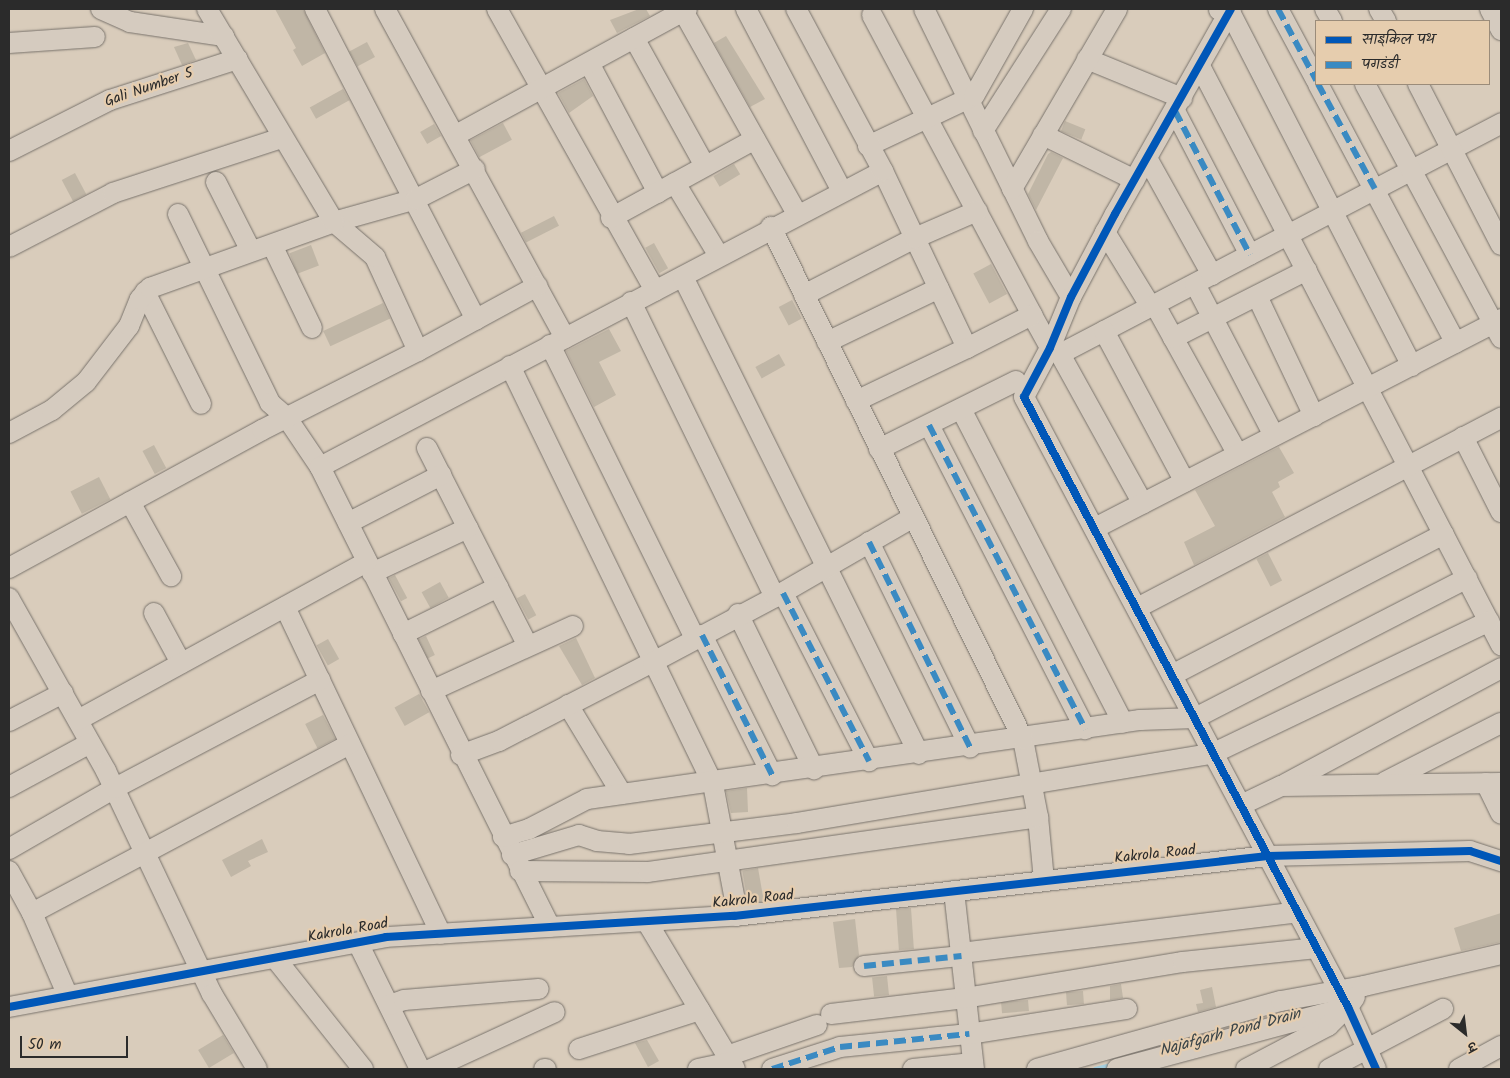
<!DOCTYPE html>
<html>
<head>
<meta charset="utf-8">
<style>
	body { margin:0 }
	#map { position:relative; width:1510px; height:1078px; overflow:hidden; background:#d9ccbb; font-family:Kalam,"Playpen Sans Deva",sans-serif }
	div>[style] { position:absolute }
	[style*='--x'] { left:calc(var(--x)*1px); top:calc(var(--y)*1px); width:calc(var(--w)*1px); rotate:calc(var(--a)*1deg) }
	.stream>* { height:4.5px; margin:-2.25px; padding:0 2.25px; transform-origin:2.25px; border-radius:2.25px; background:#a4cedf }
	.building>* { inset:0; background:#c0b6a6; transform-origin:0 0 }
	.roads { filter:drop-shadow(0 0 1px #79736c) drop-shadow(0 0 1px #79736c) }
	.minor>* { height:20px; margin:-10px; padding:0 10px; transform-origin:10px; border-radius:10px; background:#d5cbbf }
	.quiet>* { height:6px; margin-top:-3px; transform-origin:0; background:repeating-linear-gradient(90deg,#3a8ac2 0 12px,transparent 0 18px) }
	.cycleway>* { height:8px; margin:-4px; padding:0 4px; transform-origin:4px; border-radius:4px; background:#0057b8 }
	span { translate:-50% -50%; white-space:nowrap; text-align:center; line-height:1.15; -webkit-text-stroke:4.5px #e6cdae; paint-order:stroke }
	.street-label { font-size:15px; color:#2b2b2b }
	.water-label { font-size:16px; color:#3a4448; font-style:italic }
	.frame { position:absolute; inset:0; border:10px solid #2b2b2b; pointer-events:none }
	.legend { position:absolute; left:1315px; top:20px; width:175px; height:65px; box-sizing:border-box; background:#e6cdae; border:1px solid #9b8c7a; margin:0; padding:6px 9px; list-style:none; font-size:15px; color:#2b2b2b }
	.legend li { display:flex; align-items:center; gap:10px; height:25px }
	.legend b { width:25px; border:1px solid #9b8c7a }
	.north { position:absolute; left:1440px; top:1008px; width:50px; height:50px; -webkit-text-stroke:4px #e6cdae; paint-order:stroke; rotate:151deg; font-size:14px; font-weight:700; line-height:20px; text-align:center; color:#2b2b2b }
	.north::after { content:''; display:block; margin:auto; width:18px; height:22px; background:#2b2b2b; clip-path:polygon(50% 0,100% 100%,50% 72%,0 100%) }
	.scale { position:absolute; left:20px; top:1036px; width:108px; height:22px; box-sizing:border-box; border:2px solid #2b2b2b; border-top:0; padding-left:6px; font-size:15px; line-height:18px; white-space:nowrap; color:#2b2b2b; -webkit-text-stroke:4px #e6cdae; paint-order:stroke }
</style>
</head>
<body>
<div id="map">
	<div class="stream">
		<i style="--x:1095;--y:1069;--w:16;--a:-14"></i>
	</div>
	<div class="building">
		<i style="clip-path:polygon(275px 9px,303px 9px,325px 53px,302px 66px,293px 50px,296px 48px)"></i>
		<i style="clip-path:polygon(639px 9px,646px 9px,650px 16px,617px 33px,610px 20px)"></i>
		<i style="clip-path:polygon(726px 36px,765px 99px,750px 107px,714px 43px)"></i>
		<i style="left:367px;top:42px;width:17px;height:20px;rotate:62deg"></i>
		<i style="clip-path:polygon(188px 43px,196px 60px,182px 65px,174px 47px)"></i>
		<i style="clip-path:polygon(584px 79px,593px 96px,569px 113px,558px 93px)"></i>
		<i style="left:343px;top:89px;width:13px;height:38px;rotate:61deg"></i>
		<i style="left:1065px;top:121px;width:22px;height:11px;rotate:22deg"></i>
		<i style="left:503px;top:123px;width:19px;height:37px;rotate:62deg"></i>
		<i style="left:434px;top:124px;width:14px;height:16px;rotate:60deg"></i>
		<i style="clip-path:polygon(1051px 152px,1063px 158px,1036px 210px,1028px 194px,1048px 154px)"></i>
		<i style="left:734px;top:164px;width:12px;height:24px;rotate:59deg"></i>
		<i style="left:75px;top:173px;width:24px;height:15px;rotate:62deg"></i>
		<i style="left:554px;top:216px;width:11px;height:37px;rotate:63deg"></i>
		<i style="left:654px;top:243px;width:29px;height:10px;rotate:61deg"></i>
		<i style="left:311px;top:245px;width:22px;height:23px;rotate:69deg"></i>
		<i style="left:991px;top:264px;width:34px;height:20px;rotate:62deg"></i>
		<i style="left:792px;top:300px;width:21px;height:15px;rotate:62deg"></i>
		<i style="left:383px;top:303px;width:17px;height:66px;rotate:65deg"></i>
		<i style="clip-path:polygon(609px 329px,621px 351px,599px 362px,616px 395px,594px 407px,566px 351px)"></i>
		<i style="left:779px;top:354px;width:13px;height:27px;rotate:61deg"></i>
		<i style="left:154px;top:445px;width:26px;height:13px;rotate:62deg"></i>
		<i style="clip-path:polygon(1279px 447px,1294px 473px,1278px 482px,1280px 487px,1272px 492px,1285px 517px,1194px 565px,1184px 542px,1215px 526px,1195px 490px)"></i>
		<i style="left:99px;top:477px;width:25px;height:32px;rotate:63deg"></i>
		<i style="left:1268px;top:553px;width:31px;height:13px;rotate:63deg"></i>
		<i style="left:395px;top:575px;width:26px;height:7px;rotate:62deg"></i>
		<i style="left:440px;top:582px;width:18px;height:21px;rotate:61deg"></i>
		<i style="left:525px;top:594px;width:24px;height:9px;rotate:62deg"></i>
		<i style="left:426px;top:636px;width:21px;height:8px;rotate:65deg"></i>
		<i style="clip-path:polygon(576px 638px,595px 678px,582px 685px,559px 646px)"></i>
		<i style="left:328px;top:639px;width:23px;height:13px;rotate:61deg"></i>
		<i style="left:419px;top:694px;width:21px;height:28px;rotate:61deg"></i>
		<i style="left:323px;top:715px;width:27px;height:20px;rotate:63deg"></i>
		<i style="clip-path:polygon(747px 788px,748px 812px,731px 813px,726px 791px)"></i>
		<i style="clip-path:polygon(262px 839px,268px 852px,248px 861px,251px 866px,231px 877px,222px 860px)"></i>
		<i style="left:758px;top:868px;width:34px;height:16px;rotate:80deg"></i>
		<i style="left:911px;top:908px;width:41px;height:15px;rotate:86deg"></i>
		<i style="clip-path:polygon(1501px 913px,1501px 942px,1461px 951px,1454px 928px)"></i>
		<i style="clip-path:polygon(855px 919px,859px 955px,852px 967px,839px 968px,833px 922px)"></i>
		<i style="left:887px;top:976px;width:19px;height:15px;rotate:84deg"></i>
		<i style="clip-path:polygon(1121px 984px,1123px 998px,1110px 1000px,1110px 986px)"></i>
		<i style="clip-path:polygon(1212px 987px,1216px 1007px,1198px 1012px,1196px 1004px,1203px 1003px,1200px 990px)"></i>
		<i style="left:1083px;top:991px;width:13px;height:17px;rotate:86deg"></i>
		<i style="left:1028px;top:1000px;width:11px;height:27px;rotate:85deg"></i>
		<i style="left:223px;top:1035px;width:21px;height:29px;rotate:59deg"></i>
		<i style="clip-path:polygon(647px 1040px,659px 1061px,648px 1067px,635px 1043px)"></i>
	</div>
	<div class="roads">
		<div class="minor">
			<i style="--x:101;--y:9;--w:32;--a:24"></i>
			<i style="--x:130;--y:22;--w:95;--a:8.5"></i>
			<i style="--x:315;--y:9;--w:350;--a:62.6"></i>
			<i style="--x:385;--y:9;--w:375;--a:61.3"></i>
			<i style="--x:497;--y:9;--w:323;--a:60.7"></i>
			<i style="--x:682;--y:9;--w:235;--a:60.7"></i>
			<i style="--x:746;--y:9;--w:206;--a:62.2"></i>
			<i style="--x:924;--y:9;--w:258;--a:63.8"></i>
			<i style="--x:1038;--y:241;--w:65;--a:59.5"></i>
			<i style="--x:1231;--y:9;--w:236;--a:119.5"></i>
			<i style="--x:1115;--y:214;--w:94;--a:117.9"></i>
			<i style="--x:1071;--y:297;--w:55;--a:112.4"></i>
			<i style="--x:1050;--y:348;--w:55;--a:118"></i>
			<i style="--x:1024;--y:397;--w:691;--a:62.03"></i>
			<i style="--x:1348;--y:1007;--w:68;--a:65.7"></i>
			<i style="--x:1278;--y:9;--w:81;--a:61.8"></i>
			<i style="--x:1325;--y:9;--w:14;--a:60"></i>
			<i style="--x:1379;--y:9;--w:14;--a:60"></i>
			<i style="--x:1490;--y:9;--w:24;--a:62"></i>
			<i style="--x:1219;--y:10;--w:11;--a:10"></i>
			<i style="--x:1230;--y:12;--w:398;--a:62.8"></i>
			<i style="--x:872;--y:15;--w:340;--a:61.9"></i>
			<i style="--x:1032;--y:315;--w:38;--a:61"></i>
			<i style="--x:1050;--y:348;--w:12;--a:31"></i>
			<i style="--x:1060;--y:354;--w:498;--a:-27.6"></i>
			<i style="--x:634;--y:38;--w:146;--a:61"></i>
			<i style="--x:9;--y:43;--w:86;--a:-4"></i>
			<i style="--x:1087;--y:59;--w:103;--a:22.3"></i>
			<i style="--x:589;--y:63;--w:147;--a:62"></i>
			<i style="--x:1200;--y:66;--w:653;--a:62.53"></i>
			<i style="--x:1318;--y:84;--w:293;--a:62"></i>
			<i style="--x:1365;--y:84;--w:288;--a:61.8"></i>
			<i style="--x:1418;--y:84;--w:181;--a:62.7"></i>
			<i style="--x:1175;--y:111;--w:162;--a:62.5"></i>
			<i style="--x:983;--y:131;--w:145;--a:-57.4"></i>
			<i style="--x:456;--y:135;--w:263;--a:-28.6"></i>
			<i style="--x:1043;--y:135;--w:102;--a:26.1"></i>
			<i style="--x:868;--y:146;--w:117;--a:-25.3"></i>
			<i style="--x:974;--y:96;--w:100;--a:-60.6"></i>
			<i style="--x:9;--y:151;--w:113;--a:-26.8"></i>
			<i style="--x:110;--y:100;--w:134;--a:-17.8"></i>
			<i style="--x:1147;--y:158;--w:134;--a:60.9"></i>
			<i style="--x:883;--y:171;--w:196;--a:64.6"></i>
			<i style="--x:967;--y:348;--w:73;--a:-26.9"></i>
			<i style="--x:216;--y:182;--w:77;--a:63.1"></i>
			<i style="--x:675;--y:183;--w:85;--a:58.9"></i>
			<i style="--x:1012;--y:189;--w:208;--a:-59.7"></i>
			<i style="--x:178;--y:214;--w:210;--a:64"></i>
			<i style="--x:270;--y:403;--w:23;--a:41"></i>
			<i style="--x:287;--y:418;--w:59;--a:56"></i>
			<i style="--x:320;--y:467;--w:636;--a:-27.73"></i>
			<i style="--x:883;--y:171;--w:184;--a:-118.2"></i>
			<i style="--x:611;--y:218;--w:164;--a:-28.7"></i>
			<i style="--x:1105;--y:232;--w:88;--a:58.5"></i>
			<i style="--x:272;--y:245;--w:92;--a:64.3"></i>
			<i style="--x:9;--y:247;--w:117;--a:-27.4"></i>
			<i style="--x:113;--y:193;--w:177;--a:-18.1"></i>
			<i style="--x:683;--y:277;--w:532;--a:63.68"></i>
			<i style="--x:1195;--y:284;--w:171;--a:62.5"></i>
			<i style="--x:145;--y:292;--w:125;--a:63.4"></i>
			<i style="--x:804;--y:295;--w:125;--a:-27.2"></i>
			<i style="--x:915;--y:238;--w:68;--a:-23.5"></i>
			<i style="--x:1257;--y:296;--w:133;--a:64.6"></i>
			<i style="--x:631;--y:302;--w:328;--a:64"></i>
			<i style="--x:1155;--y:305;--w:171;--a:61"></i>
			<i style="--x:1104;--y:331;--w:171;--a:61.8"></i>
			<i style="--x:1173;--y:338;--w:150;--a:-26.9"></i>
			<i style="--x:827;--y:342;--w:124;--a:-25.7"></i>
			<i style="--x:550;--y:345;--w:327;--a:63.7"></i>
			<i style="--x:418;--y:351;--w:136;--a:-28.6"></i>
			<i style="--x:1060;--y:354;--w:171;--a:61"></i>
			<i style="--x:510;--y:366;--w:465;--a:64.1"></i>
			<i style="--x:713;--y:784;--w:134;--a:79.3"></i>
			<i style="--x:856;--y:401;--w:123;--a:-25.5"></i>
			<i style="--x:961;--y:409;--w:353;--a:62.7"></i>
			<i style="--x:929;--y:425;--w:342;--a:62.8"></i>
			<i style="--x:9;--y:433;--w:49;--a:-28.1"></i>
			<i style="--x:52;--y:410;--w:44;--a:-39.5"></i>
			<i style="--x:86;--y:382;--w:71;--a:-52.5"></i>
			<i style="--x:129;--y:326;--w:29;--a:-68"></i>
			<i style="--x:140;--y:299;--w:15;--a:-48"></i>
			<i style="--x:150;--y:288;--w:195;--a:-19.7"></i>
			<i style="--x:334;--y:222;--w:85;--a:-15.7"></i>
			<i style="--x:416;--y:199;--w:66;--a:-27"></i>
			<i style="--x:1463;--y:437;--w:84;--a:63.1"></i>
			<i style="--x:427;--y:448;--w:222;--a:63"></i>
			<i style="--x:879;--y:449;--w:153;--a:-26.4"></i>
			<i style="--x:320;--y:467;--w:514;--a:63.43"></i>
			<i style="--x:130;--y:502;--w:85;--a:61"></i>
			<i style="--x:348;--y:523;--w:105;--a:-27.3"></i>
			<i style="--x:1095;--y:528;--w:457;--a:-27.2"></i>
			<i style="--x:869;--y:542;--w:229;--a:63.8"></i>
			<i style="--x:9;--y:568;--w:288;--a:-28.6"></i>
			<i style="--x:262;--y:430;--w:175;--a:-26.9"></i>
			<i style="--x:418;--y:351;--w:103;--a:-114.6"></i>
			<i style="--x:375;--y:257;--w:54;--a:-139.5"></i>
			<i style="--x:334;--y:222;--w:248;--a:-120.8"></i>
			<i style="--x:372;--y:573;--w:106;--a:-25.1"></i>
			<i style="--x:783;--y:593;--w:189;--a:62.9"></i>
			<i style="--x:9;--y:598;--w:198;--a:60.7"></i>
			<i style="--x:106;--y:771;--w:247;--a:64.6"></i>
			<i style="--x:212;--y:994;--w:87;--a:59"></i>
			<i style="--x:285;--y:607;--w:362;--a:64.5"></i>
			<i style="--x:1137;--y:608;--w:411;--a:-27.6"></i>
			<i style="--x:154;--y:613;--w:57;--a:61.6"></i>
			<i style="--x:738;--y:614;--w:173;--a:63.9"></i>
			<i style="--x:403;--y:634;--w:106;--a:-26.3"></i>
			<i style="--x:702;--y:635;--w:157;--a:63.4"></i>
			<i style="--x:1172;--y:675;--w:306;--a:-27.4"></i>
			<i style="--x:431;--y:691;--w:156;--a:-24.6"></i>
			<i style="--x:568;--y:705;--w:104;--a:58.8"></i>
			<i style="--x:78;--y:720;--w:329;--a:-28.7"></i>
			<i style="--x:9;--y:721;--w:61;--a:-27.4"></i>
			<i style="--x:461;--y:755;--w:40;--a:-20.2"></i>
			<i style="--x:499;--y:741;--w:173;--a:-27.2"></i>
			<i style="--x:653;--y:662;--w:138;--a:-28"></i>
			<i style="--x:775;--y:597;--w:158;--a:-30"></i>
			<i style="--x:1385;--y:782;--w:130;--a:-27"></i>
			<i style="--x:1486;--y:783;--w:34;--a:64"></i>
			<i style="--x:1285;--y:784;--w:245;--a:-28.2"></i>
			<i style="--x:9;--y:787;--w:92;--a:-28.5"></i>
			<i style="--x:1241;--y:805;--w:44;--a:-25.4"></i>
			<i style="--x:1281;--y:786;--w:220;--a:-0.8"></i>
			<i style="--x:1038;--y:817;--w:64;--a:84.6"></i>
			<i style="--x:503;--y:837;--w:27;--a:-17"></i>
			<i style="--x:529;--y:829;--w:65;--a:-27.3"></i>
			<i style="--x:587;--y:799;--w:559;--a:-8.13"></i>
			<i style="--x:1140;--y:720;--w:55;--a:-2.1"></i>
			<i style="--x:1195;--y:718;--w:306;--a:-27.2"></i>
			<i style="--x:9;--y:849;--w:122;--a:-29.9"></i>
			<i style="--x:115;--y:788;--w:232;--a:-27.8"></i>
			<i style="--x:512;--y:855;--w:70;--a:-16.6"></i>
			<i style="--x:579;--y:835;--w:19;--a:18"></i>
			<i style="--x:597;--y:841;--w:32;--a:5"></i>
			<i style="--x:629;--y:844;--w:169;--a:-7.1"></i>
			<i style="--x:797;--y:823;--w:423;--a:-9.5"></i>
			<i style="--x:1214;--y:753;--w:305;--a:-25.6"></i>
			<i style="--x:9;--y:871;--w:48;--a:61.3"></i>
			<i style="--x:32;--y:913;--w:90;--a:66.6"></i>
			<i style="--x:520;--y:871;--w:128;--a:0.4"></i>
			<i style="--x:648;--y:872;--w:394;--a:-8"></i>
			<i style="--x:1038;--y:817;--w:79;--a:-100.9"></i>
			<i style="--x:1023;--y:739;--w:571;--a:-116.21"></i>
			<i style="--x:954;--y:891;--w:179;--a:83.6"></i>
			<i style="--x:32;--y:913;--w:360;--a:-28"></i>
			<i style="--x:647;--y:922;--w:171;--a:59.1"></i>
			<i style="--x:358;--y:943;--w:140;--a:63.8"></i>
			<i style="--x:961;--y:953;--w:339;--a:-6.9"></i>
			<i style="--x:275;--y:958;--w:142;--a:51.6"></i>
			<i style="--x:864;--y:966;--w:98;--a:-5.9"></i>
			<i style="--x:389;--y:1005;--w:16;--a:-18"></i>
			<i style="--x:404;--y:1000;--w:135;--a:-4.7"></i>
			<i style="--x:9;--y:1007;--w:383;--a:-10.5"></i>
			<i style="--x:386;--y:937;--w:349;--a:-3.5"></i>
			<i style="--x:734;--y:916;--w:537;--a:-6.41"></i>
			<i style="--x:1268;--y:856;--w:202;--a:-1.4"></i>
			<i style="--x:1470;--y:851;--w:33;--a:18"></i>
			<i style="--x:831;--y:1014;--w:135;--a:-6.8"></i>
			<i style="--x:965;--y:998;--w:221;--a:-9.4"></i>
			<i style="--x:1183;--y:962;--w:134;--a:-6"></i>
			<i style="--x:579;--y:1049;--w:127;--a:-17.9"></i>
			<i style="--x:727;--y:1056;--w:95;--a:-19"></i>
			<i style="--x:431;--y:1069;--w:136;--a:-24.7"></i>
			<i style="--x:544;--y:1069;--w:2;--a:0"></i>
			<i style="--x:698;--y:1069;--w:34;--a:-12"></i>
			<i style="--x:772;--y:1069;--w:71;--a:-17.9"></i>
			<i style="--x:840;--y:1047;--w:130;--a:-5.8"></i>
			<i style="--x:969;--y:1034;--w:160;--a:-9"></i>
			<i style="--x:913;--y:1069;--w:60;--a:-5.7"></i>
			<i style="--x:1037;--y:1069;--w:253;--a:-15.6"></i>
			<i style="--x:1281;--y:1001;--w:84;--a:-10.2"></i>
			<i style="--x:1364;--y:986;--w:141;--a:-13.1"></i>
			<i style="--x:1117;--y:1069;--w:239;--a:-15"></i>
			<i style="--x:1348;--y:1007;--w:12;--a:-55"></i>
			<i style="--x:1246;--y:1069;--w:93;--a:-27.7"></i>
			<i style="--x:1328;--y:1026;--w:25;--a:-45"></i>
			<i style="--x:1329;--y:1069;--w:129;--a:-27.8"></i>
			<i style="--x:1459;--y:1069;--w:48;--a:-28.7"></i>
		</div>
	</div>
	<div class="quiet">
		<i style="--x:1278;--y:9;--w:81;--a:61.8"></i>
		<i style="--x:1318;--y:84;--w:119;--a:61.5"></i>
		<i style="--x:1175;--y:111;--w:162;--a:62.5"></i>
		<i style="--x:929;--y:425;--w:342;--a:62.8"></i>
		<i style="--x:869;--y:542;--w:229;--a:63.8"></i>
		<i style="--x:783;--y:593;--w:189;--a:62.9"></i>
		<i style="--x:702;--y:635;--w:157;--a:63.4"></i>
		<i style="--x:864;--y:966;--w:98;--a:-5.9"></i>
		<i style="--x:772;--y:1069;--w:71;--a:-17.9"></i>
		<i style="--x:840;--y:1047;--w:130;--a:-5.8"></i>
	</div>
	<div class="cycleway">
		<i style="--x:1231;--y:9;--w:236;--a:119.5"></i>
		<i style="--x:1115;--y:214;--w:94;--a:117.9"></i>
		<i style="--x:1071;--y:297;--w:55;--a:112.4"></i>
		<i style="--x:1050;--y:348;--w:55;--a:118"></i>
		<i style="--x:1024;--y:397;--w:691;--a:62.03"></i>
		<i style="--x:1348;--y:1007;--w:68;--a:65.7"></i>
		<i style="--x:9;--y:1007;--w:383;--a:-10.5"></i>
		<i style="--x:386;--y:937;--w:349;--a:-3.5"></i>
		<i style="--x:734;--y:916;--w:537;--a:-6.41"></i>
		<i style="--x:1268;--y:856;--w:202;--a:-1.4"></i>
		<i style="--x:1470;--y:851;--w:33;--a:18"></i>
	</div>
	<div class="street-label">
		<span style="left:149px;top:88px;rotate:-19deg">Gali Number 5</span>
		<span style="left:1155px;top:855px;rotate:-6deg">Kakrola Road</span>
		<span style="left:753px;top:900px;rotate:-6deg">Kakrola Road</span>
		<span style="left:348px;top:931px;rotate:-10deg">Kakrola Road</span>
	</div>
	<div class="water-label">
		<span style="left:1230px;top:1033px;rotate:-15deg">Najafgarh Pond Drain</span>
	</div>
	<div class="frame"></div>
	<ul class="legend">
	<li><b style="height:6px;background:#0057b8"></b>साइकिल पथ</li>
	<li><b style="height:6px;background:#3a8ac2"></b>पगडंडी</li>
	</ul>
	<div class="north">उ</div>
	<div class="scale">50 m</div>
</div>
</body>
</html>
